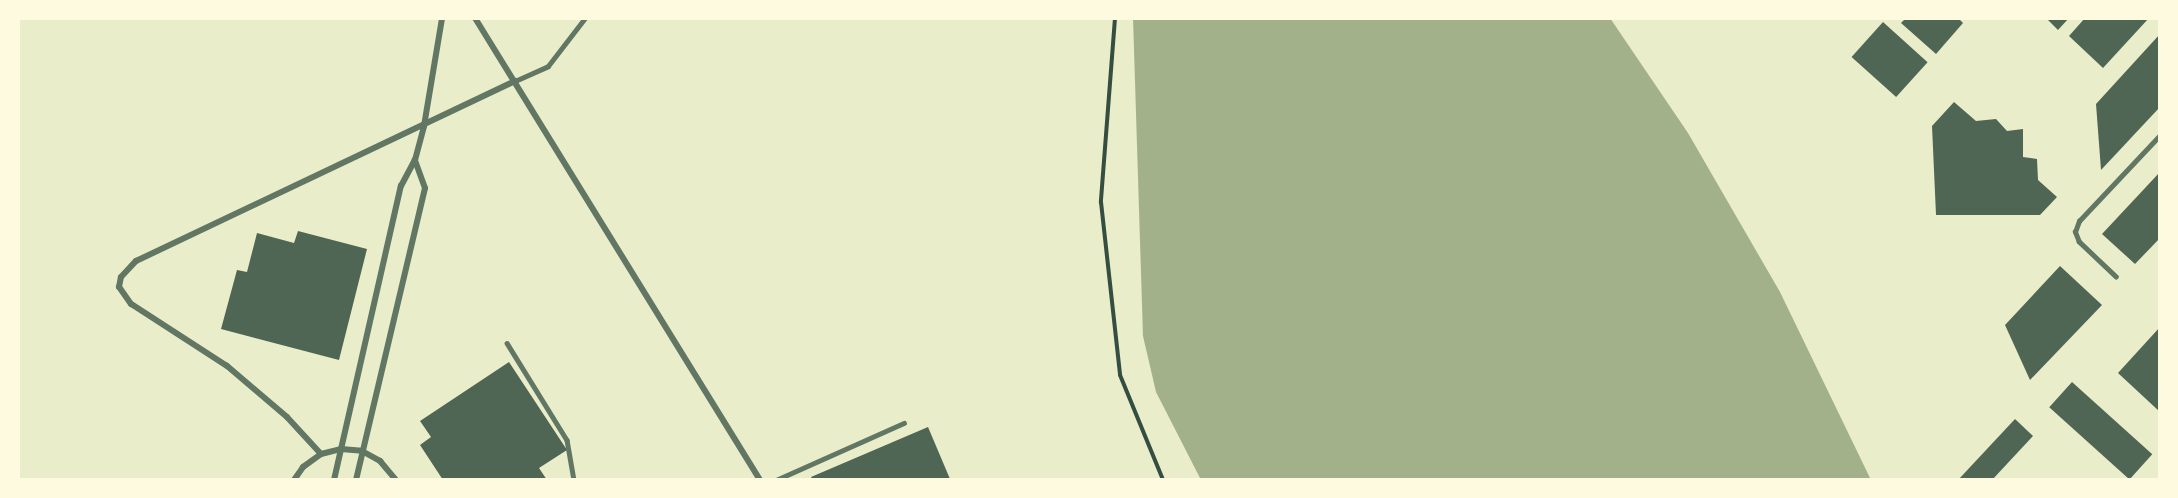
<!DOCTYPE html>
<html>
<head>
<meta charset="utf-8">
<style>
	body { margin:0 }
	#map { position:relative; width:2178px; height:498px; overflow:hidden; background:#e9edc9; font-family:Jost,sans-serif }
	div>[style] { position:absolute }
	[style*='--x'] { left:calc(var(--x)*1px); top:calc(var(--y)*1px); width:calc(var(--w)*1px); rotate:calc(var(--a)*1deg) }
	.water>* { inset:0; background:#a3b18a }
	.building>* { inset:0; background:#4f6655; transform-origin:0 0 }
	.path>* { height:4px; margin:-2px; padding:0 2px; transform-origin:2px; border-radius:2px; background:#344e41 }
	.service>* { height:4.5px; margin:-2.25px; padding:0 2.25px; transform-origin:2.25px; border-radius:2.25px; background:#617663 }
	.minor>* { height:6px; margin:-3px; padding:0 3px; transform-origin:3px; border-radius:3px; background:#617663 }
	span { translate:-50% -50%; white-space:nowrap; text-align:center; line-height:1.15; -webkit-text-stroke:4.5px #fefae0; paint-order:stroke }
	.frame { position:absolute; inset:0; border:20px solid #fefae0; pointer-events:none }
</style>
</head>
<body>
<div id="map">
	<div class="water">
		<i style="clip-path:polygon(1133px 18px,1610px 18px,1688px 133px,1780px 292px,1871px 480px,1201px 480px,1156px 392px,1143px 336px)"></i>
	</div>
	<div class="building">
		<i style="clip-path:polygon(1906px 18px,1958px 18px,1963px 23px,1936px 54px,1901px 23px)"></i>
		<i style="clip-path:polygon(2046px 18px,2069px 18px,2058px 30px)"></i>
		<i style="clip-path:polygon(2085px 18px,2149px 18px,2103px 68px,2069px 36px)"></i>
		<i style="left:1883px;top:22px;width:60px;height:47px;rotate:42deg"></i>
		<i style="clip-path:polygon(2160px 34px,2160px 107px,2101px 170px,2096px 104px)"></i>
		<i style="clip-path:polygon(1954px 102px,1976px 121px,1996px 119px,2007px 131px,2023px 129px,2023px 157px,2037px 159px,2038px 180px,2057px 197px,2040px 215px,1936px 215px,1932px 126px)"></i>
		<i style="clip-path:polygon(2160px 172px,2160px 238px,2135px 264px,2102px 234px)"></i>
		<i style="clip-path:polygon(298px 231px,367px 249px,339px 360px,221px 329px,237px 270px,247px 272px,257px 233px,294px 243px)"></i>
		<i style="clip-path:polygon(2060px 266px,2102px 305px,2030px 380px,2005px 325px)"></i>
		<i style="clip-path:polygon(2160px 327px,2160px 412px,2118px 373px)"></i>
		<i style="clip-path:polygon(509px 362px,567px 450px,539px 468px,547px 480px,443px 480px,420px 445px,431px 437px,420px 421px)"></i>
		<i style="left:2072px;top:382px;width:108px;height:34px;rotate:42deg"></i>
		<i style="clip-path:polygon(2015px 419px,2033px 436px,1992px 480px,1958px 480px)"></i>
		<i style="clip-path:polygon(928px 427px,950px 479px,813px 480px,811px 477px)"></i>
	</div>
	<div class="path">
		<i style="--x:1115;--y:18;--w:185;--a:94.4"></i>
		<i style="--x:1101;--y:202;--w:174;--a:83.7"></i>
		<i style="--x:1120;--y:375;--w:113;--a:67.7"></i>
	</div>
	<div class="service">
		<i style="--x:515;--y:81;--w:36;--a:-24"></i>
		<i style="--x:548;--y:66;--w:61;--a:-52.4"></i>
		<i style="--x:2116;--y:277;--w:51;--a:-136.6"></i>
		<i style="--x:2079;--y:242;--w:11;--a:-112"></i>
		<i style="--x:2075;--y:232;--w:12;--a:-70"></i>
		<i style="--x:2079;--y:221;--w:118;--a:-46.7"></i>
		<i style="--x:507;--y:343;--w:114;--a:58.3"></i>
		<i style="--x:567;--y:440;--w:41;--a:80.1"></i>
		<i style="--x:776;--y:480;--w:140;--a:-24"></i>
	</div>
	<div class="minor">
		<i style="--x:475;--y:18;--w:543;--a:58.33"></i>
		<i style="--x:321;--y:454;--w:50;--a:-132.6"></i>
		<i style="--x:287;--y:417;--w:79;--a:-139.6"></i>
		<i style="--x:227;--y:366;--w:114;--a:-147.1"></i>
		<i style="--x:131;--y:304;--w:21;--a:-125"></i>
		<i style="--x:119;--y:287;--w:10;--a:-79"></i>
		<i style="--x:121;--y:277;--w:22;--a:-47"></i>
		<i style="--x:136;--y:261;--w:420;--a:-25.4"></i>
		<i style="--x:294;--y:480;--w:16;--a:-55"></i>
		<i style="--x:303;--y:467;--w:22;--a:-36"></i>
		<i style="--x:321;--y:454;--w:21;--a:-14"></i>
		<i style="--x:341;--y:449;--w:21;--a:5"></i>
		<i style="--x:362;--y:451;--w:21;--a:29"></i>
		<i style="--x:380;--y:461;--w:25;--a:50"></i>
		<i style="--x:334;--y:480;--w:302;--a:-77.2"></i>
		<i style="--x:401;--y:186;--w:30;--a:-62"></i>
		<i style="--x:415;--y:160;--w:35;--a:-75"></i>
		<i style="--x:424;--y:126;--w:109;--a:-80.5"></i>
		<i style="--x:356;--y:480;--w:300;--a:-76.7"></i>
		<i style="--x:425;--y:188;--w:30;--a:-110"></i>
	</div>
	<div class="frame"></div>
</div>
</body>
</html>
